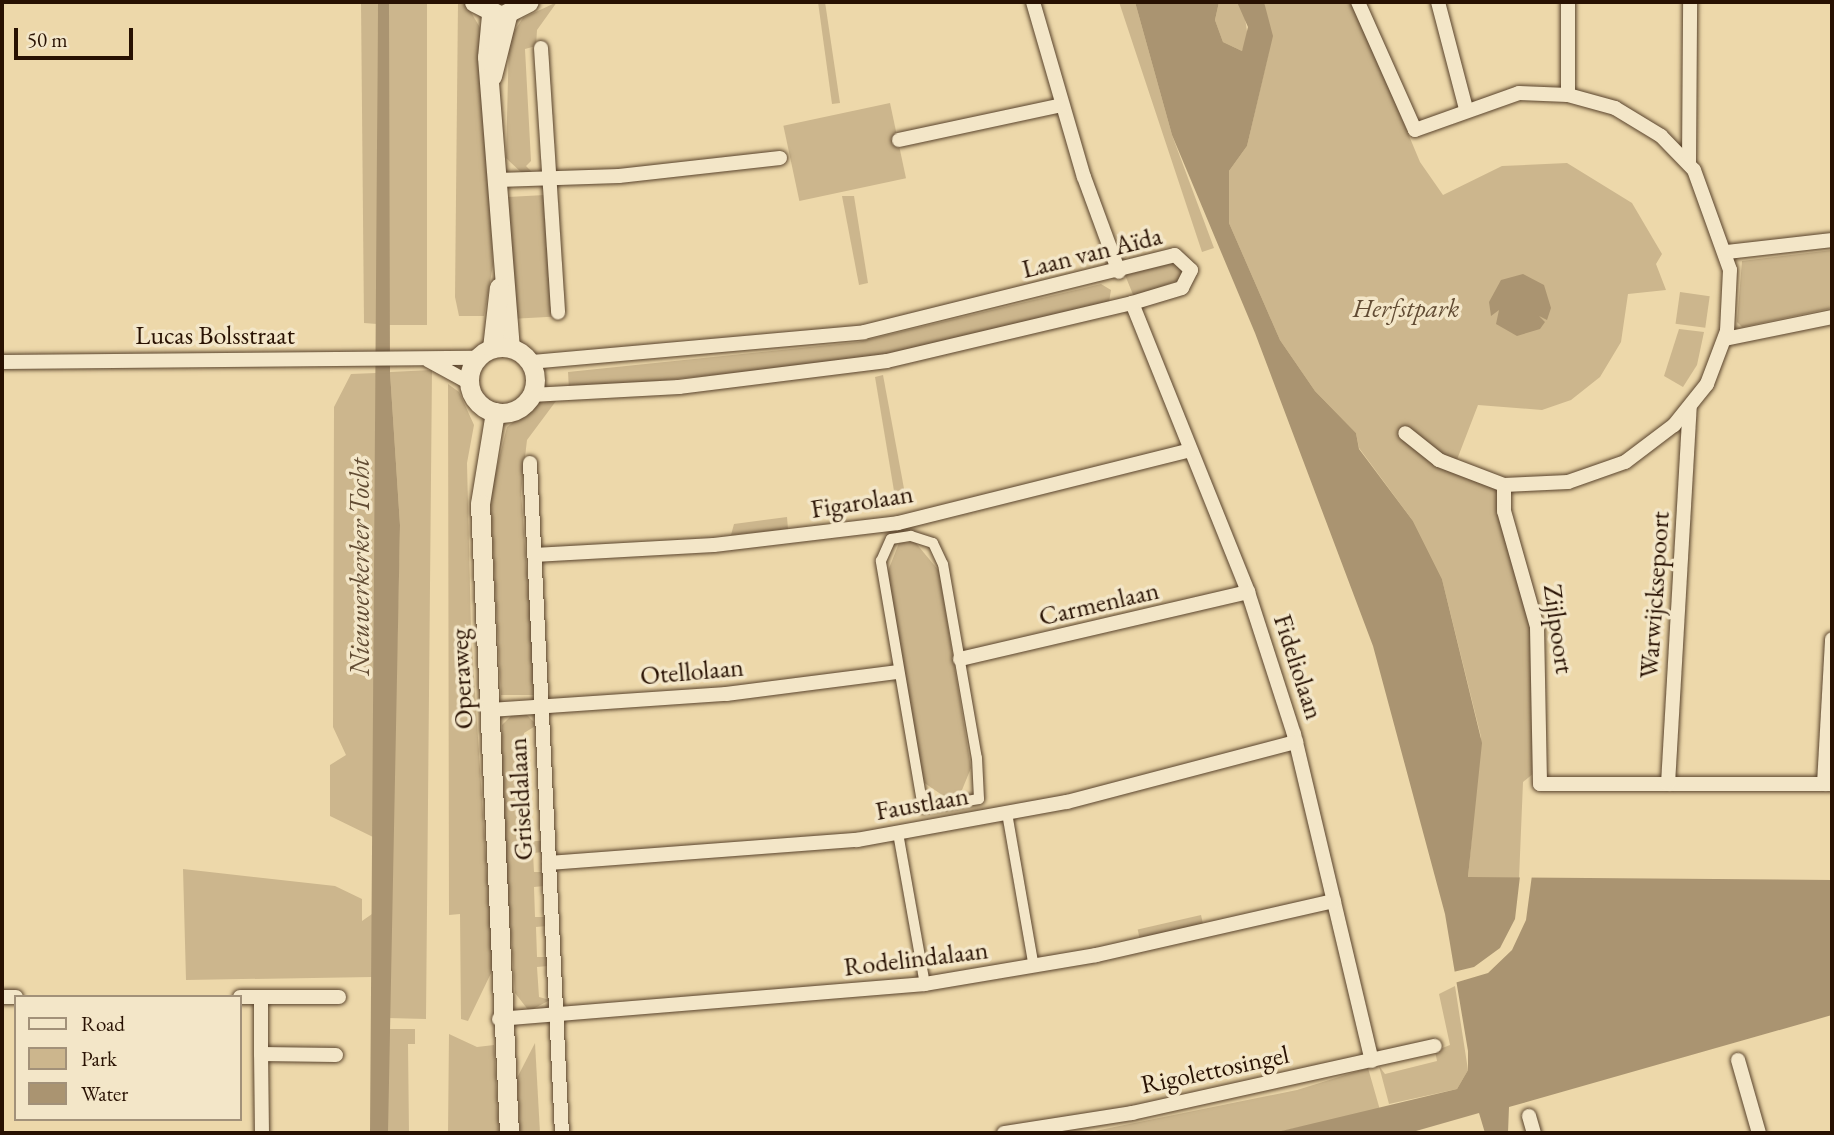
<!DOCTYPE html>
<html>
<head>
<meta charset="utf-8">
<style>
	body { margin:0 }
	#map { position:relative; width:1834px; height:1135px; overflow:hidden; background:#edd8aa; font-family:"EB Garamond",serif }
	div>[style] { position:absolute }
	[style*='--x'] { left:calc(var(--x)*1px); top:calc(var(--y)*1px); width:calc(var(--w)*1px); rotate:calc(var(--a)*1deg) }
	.green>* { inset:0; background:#ccb68d; transform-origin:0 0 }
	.water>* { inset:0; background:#aa9471 }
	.pier>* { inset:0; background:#edd8aa }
	.roads { filter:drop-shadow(0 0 2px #59432c) drop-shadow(0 0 2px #59432c) }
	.pedestrian>* { height:10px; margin:-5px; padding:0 5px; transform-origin:5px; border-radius:5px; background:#f3e6c8 }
	.minor>* { height:14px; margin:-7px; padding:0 7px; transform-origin:7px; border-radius:7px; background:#f3e6c8 }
	.secondary>* { height:19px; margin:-9.5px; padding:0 9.5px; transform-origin:9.5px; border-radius:9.5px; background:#f3e6c8 }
	.secondary>.ring { margin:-9.5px; padding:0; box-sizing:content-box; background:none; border:19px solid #f3e6c8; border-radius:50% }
	span { translate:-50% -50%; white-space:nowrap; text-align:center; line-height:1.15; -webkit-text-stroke:7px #f3e6c8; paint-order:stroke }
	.street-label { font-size:26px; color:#281102 }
	.park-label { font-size:26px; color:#614b33; font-style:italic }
	.water-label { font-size:28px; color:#624c34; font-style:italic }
	.frame { position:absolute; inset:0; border:4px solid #281102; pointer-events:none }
	.legend { position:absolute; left:14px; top:995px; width:228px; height:126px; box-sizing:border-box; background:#f3e6c8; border:2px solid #a29179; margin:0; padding:9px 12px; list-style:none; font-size:21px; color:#281102 }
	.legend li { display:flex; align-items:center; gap:14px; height:35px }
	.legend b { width:35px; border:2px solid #a29179 }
	.scale { position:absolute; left:14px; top:28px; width:119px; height:32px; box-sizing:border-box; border:4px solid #281102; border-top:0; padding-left:9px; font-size:21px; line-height:24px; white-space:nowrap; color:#281102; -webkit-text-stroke:5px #f3e6c8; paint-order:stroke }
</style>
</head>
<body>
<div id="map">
	<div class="green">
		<i style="clip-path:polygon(361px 2px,378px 2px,377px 324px,364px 323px)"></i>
		<i style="left:389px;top:2px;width:38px;height:323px"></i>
		<i style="clip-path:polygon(458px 2px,465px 2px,482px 31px,493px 265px,484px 316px,459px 316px,455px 297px)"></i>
		<i style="clip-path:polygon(557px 2px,537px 30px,536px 46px,525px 49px,531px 161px,526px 166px,532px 172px,522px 173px,506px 158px,509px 39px,523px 18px)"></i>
		<i style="clip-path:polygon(818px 2px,825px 2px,840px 103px,832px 104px)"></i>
		<i style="clip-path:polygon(1119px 2px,1135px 2px,1172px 135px,1214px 248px,1202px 252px)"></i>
		<i style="clip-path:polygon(1219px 2px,1237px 2px,1244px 11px,1248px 38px,1242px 51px,1223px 42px,1215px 20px)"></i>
		<i style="clip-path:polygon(1264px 2px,1353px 2px,1420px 162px,1443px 195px,1502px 166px,1567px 163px,1632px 203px,1662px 254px,1656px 264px,1666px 290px,1628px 294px,1621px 342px,1600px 377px,1571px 400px,1542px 410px,1478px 405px,1453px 470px,1499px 488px,1532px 627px,1534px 773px,1523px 782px,1519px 879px,1468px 878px,1481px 737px,1442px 579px,1413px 521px,1359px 448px,1356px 433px,1315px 391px,1280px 340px,1229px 223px,1229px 171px,1247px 146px,1269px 51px)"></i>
		<i style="left:890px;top:103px;width:77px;height:109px;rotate:78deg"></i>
		<i style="left:545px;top:195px;width:122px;height:37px;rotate:87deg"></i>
		<i style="clip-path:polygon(842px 196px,854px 196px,868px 283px,859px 285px)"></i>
		<i style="clip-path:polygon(1832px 250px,1832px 308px,1742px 327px,1737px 322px,1742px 261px)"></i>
		<i style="clip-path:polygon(1173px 263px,1184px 270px,1179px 280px,1134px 297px,1125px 275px)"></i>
		<i style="clip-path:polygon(1101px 284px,1111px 290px,1109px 302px,868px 359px,569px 390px,568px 372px,858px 342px)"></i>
		<i style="left:1680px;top:292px;width:30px;height:32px;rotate:8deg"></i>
		<i style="clip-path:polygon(1679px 329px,1704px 332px,1697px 365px,1683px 387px,1664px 376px)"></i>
		<i style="clip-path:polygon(432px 370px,426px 1019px,388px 1018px,400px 525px,390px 372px)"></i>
		<i style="clip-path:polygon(376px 373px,373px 837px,330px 816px,330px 765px,346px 755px,333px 727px,334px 407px,351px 374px)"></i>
		<i style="clip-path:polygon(883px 375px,905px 494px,895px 497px,875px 377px)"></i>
		<i style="clip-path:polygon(448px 384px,459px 392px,474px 425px,467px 463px,471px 630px,493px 969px,468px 1021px,461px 1019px,460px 914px,449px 915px)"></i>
		<i style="clip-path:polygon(559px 397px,527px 440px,521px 492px,536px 695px,501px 695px,490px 495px,507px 427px,539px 402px)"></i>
		<i style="clip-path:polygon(787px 517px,788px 529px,731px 535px,734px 524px)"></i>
		<i style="clip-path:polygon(915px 542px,939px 571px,971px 768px,962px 790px,948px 799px,923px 782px,886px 576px,899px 543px)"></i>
		<i style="clip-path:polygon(526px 714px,537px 725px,524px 733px,531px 841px,542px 841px,543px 852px,533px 853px,534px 872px,544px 872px,544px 886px,534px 887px,535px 917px,546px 917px,547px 926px,536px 927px,537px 957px,548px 957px,548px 966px,537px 967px,539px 997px,550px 1000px,529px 1011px,515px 993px,501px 795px,502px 725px,512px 715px)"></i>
		<i style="clip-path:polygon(183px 869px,335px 886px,362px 899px,362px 921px,372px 914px,372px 977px,186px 980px)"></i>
		<i style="left:1201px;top:915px;width:9px;height:65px;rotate:77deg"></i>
		<i style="clip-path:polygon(1455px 986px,1468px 1070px,1457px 1089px,1389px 1104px,1379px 1066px,1385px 1074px,1437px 1061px,1435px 1051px,1450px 1045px,1439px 994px)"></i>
		<i style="clip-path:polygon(388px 1029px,415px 1029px,415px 1044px,408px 1044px,409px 1133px,388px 1133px)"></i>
		<i style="clip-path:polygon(449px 1034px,477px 1047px,494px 1045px,499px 1133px,448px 1133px)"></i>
		<i style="clip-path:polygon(535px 1043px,540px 1133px,520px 1133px,517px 1078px)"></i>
		<i style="clip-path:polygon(1368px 1068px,1380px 1110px,1273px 1133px,1085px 1133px,1297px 1090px)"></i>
	</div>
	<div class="water">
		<i style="clip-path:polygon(378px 2px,389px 2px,390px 372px,400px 525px,388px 1133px,370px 1133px)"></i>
		<i style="clip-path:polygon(1135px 2px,1219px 2px,1215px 20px,1223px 42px,1242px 51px,1248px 27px,1237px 2px,1264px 2px,1273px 36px,1247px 146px,1229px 171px,1229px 223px,1280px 340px,1315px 391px,1356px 433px,1359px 449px,1413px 521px,1442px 579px,1482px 743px,1468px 877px,1832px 880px,1832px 1015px,1509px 1107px,1508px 1133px,1485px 1133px,1479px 1113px,1409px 1133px,1273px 1133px,1457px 1089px,1468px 1070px,1468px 1051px,1445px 914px,1373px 646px,1255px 333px,1172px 135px)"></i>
		<i style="clip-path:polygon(1523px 274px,1544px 285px,1551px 308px,1547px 320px,1539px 316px,1545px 322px,1540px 329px,1517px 336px,1496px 324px,1499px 310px,1491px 316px,1489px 302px,1501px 280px)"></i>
	</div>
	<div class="pier">
		<i style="clip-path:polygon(1532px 875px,1526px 920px,1512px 950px,1488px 973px,1451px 984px,1449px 973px,1474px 967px,1500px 948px,1515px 919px,1520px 876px)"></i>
	</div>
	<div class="roads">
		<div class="pedestrian">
			<i style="--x:911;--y:536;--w:23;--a:18"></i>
			<i style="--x:933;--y:543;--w:23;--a:65"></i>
			<i style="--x:943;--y:564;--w:197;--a:80.1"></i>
			<i style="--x:977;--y:758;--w:41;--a:87.2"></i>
			<i style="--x:979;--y:799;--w:57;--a:170.9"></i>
			<i style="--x:923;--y:808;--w:251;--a:-99.7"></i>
			<i style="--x:881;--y:561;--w:24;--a:-66"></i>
			<i style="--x:891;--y:539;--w:20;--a:-9"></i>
			<i style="--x:1007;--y:813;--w:156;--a:80.1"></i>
			<i style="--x:898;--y:833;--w:153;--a:79.9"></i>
		</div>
		<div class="minor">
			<i style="--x:1033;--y:2;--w:182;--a:73.8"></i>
			<i style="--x:1084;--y:177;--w:101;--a:69.8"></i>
			<i style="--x:1358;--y:2;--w:140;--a:66"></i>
			<i style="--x:1415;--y:130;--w:110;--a:-19.6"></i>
			<i style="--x:1519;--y:93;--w:49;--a:2.3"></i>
			<i style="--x:1568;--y:95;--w:49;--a:15.5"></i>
			<i style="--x:1615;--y:108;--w:54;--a:31.3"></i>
			<i style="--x:1661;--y:136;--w:47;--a:45.9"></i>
			<i style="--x:1694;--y:170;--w:106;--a:70.2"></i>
			<i style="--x:1730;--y:270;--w:61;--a:92.8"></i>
			<i style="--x:1727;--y:331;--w:57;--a:110.7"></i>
			<i style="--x:1707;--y:384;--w:53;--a:128.8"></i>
			<i style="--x:1674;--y:425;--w:61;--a:142.9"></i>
			<i style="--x:1625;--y:462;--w:60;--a:160.7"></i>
			<i style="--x:1568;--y:482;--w:64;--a:177.3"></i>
			<i style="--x:1504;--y:485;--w:70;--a:-159"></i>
			<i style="--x:1439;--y:460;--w:43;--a:-141.5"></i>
			<i style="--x:1438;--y:2;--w:111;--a:75.3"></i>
			<i style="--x:541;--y:48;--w:265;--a:86.3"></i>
			<i style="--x:1568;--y:95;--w:93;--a:-90"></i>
			<i style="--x:899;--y:140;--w:167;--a:-12.1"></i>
			<i style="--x:1689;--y:163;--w:161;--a:-89.6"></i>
			<i style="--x:498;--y:180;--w:121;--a:-1.9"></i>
			<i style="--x:619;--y:176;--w:162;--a:-6.4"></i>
			<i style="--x:1727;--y:252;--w:106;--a:-6.5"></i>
			<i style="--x:1132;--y:303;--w:311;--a:68.1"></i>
			<i style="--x:1248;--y:592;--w:149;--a:72.1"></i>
			<i style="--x:1294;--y:734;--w:336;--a:76.6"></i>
			<i style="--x:1725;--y:339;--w:109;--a:-11.6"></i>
			<i style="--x:428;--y:360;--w:46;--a:28.8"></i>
			<i style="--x:2;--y:362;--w:474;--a:-0.5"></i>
			<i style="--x:531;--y:362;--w:334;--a:-5.1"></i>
			<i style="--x:864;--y:332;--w:320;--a:-13.9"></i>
			<i style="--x:1175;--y:255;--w:22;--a:43"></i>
			<i style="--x:1191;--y:270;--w:20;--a:117"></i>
			<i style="--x:1182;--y:288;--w:52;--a:163.3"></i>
			<i style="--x:1132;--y:303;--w:252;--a:166.7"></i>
			<i style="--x:887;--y:361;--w:210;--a:172.9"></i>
			<i style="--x:679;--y:387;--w:148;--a:176.9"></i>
			<i style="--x:530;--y:463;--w:671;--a:87.27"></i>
			<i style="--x:1504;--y:485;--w:26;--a:90"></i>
			<i style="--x:1504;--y:511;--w:121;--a:74.1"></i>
			<i style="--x:1537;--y:627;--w:157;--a:88.9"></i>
			<i style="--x:1540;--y:784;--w:292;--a:0"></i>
			<i style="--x:534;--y:555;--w:180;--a:-3.2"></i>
			<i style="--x:714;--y:545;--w:185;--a:-6.8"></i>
			<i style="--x:898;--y:523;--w:301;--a:-14"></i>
			<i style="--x:960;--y:659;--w:296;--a:-13.1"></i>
			<i style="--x:490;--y:710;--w:237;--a:-3.9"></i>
			<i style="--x:726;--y:694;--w:172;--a:-7.3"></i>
			<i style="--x:1668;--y:784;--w:377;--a:-86.7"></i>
			<i style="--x:1824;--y:784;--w:145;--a:-86.8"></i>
			<i style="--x:549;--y:863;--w:309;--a:-4.3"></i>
			<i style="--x:857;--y:840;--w:213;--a:-10.3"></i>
			<i style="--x:1067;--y:802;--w:237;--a:-14.7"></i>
			<i style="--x:2;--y:997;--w:14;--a:0"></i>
			<i style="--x:240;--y:997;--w:99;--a:0"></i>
			<i style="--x:499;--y:1019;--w:427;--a:-4.7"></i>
			<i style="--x:925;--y:984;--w:173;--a:-9.6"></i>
			<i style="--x:1096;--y:955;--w:244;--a:-12.8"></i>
			<i style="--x:261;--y:1054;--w:57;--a:-90"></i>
			<i style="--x:1738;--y:1060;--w:76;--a:74"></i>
			<i style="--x:1529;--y:1116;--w:18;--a:74"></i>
			<i style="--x:262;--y:1133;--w:79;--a:-90.7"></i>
			<i style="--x:261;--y:1054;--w:75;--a:0.8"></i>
			<i style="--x:1004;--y:1133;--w:130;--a:-8.9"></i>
			<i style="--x:1132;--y:1113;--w:310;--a:-12.5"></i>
		</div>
		<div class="secondary">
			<i style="--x:474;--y:2;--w:30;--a:27"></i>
			<i style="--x:501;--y:16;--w:31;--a:-27"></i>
			<i style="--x:491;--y:15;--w:42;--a:95.4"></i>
			<i style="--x:487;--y:57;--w:291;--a:85.5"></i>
			<i style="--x:492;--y:76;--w:62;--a:-76"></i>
			<i class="ring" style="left:469px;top:347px;width:47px;height:47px"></i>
			<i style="--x:492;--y:348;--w:61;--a:-83.5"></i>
			<i style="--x:495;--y:412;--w:93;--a:99.3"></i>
			<i style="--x:480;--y:504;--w:630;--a:87.36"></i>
		</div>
	</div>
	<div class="street-label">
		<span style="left:1092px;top:253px;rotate:-14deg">Laan van Aïda</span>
		<span style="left:215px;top:336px">Lucas Bolsstraat</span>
		<span style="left:862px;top:502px;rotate:-9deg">Figarolaan</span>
		<span style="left:1655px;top:595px;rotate:-86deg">Warwijcksepoort</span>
		<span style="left:1099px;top:604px;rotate:-13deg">Carmenlaan</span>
		<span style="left:1558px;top:629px;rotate:82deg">Zijlpoort</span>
		<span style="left:1298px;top:667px;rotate:72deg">Fideliolaan</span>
		<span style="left:692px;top:672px;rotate:-5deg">Otellolaan</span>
		<span style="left:462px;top:679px;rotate:-93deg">Operaweg</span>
		<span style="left:521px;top:799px;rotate:-93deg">Griseldalaan</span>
		<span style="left:922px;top:804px;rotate:-10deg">Faustlaan</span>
		<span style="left:916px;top:959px;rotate:-7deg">Rodelindalaan</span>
		<span style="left:1215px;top:1070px;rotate:-12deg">Rigolettosingel</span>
	</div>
	<div class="park-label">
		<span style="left:1406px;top:309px">Herfstpark</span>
	</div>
	<div class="water-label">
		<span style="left:359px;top:567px;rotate:-90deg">Nieuwerkerker Tocht</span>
	</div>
	<div class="frame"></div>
	<ul class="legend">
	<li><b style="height:9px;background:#f3e6c8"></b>Road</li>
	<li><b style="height:19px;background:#ccb68d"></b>Park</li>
	<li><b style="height:19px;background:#aa9471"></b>Water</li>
	</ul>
	<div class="scale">50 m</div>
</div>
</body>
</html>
